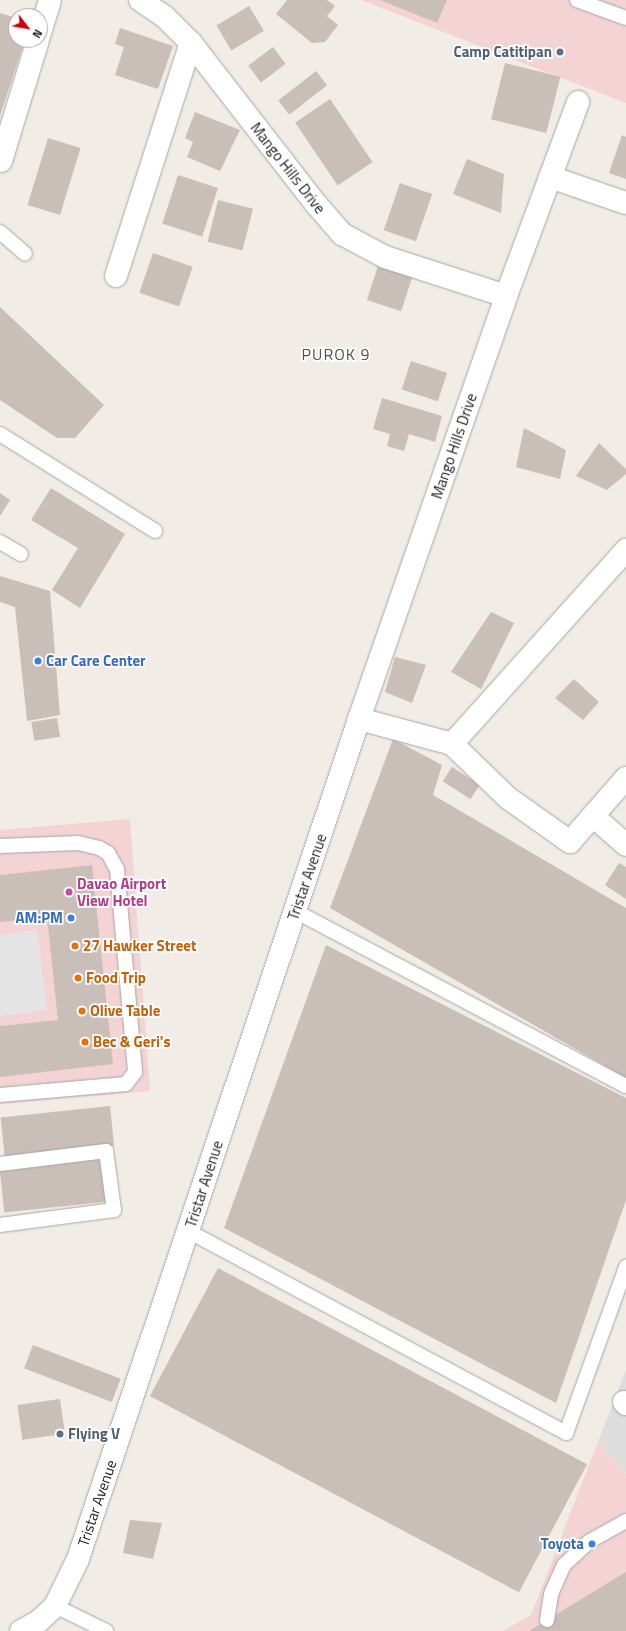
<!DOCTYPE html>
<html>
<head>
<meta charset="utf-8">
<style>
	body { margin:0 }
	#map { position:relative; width:626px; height:1631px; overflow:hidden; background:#f1ece5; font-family:"Titillium Web",sans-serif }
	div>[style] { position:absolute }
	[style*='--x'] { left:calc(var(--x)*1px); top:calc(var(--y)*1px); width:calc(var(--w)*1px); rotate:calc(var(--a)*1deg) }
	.residential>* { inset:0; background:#dedddd }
	.commercial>* { inset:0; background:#f4d3d4 }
	.parking>* { inset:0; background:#e4e4e4 }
	.building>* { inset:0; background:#cabeb8; transform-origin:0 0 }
	.roads { filter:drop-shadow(0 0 1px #a7a7a7) drop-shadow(0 0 1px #a7a7a7) }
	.lane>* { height:14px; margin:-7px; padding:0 7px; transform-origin:7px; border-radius:7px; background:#fff }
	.street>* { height:22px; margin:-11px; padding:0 11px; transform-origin:11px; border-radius:11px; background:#fff }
	.dots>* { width:11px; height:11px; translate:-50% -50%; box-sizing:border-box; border:2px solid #fff; border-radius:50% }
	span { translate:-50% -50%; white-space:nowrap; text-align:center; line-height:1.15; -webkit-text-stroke:3.5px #fff; paint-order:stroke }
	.service-label { font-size:15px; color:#4e5e75; font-weight:700 }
	.right { translate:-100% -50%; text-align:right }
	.left { translate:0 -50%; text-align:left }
	.street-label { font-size:15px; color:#202020 }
	.shop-label { font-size:15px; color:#366cbe; font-weight:700 }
	.hotel-label { font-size:15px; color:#b23c85; font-weight:700 }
	.food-label { font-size:15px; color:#c56008; font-weight:700 }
	.neighbourhood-label { font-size:16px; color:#535353; letter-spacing:1px }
	.north { position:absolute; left:8px; top:8px; width:40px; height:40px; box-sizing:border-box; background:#fff; border:1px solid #a6a6a6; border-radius:50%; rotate:121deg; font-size:11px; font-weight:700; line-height:16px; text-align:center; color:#202020 }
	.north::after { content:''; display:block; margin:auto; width:14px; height:18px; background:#cf000d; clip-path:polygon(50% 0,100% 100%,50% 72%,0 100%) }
</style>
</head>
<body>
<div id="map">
	<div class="residential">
		<i style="clip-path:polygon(626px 1370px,626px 1473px,598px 1442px)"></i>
	</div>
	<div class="commercial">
		<i style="clip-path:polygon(361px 0,626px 0,626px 103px)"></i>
		<i style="clip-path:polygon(130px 819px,150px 1091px,0 1104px,0 830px)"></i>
		<i style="clip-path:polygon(598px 1442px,626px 1473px,626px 1631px,503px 1631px,531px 1615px)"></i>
	</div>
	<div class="parking">
		<i style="clip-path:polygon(37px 930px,47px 1010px,0 1016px,0 935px)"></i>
	</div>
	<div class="building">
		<i style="clip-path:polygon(287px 0,327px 0,335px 6px,327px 16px,338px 25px,325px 42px,312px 43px,276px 14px)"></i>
		<i style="clip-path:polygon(380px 0,447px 0,437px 23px)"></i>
		<i style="left:249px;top:6px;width:29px;height:38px;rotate:59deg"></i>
		<i style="clip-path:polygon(0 13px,16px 18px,16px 40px,25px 40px,0 116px)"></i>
		<i style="clip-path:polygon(120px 28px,173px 46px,158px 89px,115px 75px,124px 47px,115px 44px)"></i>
		<i style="left:273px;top:47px;width:21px;height:31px;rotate:53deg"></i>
		<i style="left:505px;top:63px;width:57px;height:58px;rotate:14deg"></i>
		<i style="left:316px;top:71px;width:18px;height:48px;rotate:52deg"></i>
		<i style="left:330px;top:99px;width:76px;height:42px;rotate:56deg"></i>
		<i style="clip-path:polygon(195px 112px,240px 130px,220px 171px,187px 157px,193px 142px,185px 138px)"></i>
		<i style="clip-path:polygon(622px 135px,626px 137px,626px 179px,609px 173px)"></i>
		<i style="left:48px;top:138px;width:34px;height:70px;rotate:17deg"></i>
		<i style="clip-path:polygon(467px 159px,504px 174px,501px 213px,453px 194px)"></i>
		<i style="left:178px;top:175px;width:42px;height:51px;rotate:18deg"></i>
		<i style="left:400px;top:183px;width:34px;height:50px;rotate:19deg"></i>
		<i style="left:218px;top:200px;width:36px;height:43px;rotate:14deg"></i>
		<i style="left:153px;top:253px;width:42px;height:42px;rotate:19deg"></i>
		<i style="left:379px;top:263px;width:36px;height:39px;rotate:18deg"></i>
		<i style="clip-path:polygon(0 307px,104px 405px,75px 438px,57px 438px,0 400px)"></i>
		<i style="left:411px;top:361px;width:38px;height:30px;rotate:18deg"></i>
		<i style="clip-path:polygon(382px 398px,442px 416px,435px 442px,409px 434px,404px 451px,387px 446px,390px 434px,373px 429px)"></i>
		<i style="clip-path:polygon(524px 428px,566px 450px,560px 479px,516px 467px)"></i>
		<i style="clip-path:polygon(599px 443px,626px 469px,626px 474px,607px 490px,576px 476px)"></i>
		<i style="clip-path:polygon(51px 488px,125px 534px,80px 608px,52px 590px,78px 548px,31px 520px)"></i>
		<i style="clip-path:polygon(0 493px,10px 500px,0 516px)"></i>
		<i style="clip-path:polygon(0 576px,50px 591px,60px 715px,27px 721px,15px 607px,0 602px)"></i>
		<i style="clip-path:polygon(491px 612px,514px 623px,481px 689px,451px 672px)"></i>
		<i style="clip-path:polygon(395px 657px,426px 665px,412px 703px,385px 692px)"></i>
		<i style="clip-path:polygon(574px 679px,599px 702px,583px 720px,555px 698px)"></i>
		<i style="left:57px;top:718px;width:19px;height:26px;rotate:81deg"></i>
		<i style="clip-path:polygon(393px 739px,442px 765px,433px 795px,626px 908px,626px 1078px,330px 908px)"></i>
		<i style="left:452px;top:767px;width:33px;height:17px;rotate:33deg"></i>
		<i style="clip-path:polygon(619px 863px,626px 867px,626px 899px,605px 885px)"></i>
		<i style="clip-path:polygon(92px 865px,113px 1064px,0 1077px,0 1026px,58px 1020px,47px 917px,0 922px,0 875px)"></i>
		<i style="clip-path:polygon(326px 945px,626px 1098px,626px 1200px,556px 1403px,224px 1228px)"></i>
		<i style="left:110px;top:1106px;width:40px;height:110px;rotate:84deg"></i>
		<i style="left:101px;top:1157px;width:45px;height:102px;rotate:84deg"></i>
		<i style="left:218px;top:1268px;width:418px;height:145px;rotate:28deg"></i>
		<i style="left:33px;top:1345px;width:94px;height:25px;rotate:21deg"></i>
		<i style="left:60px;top:1399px;width:35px;height:43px;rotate:82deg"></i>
		<i style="clip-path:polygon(130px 1520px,162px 1523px,153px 1559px,123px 1553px)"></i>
		<i style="clip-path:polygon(626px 1572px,626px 1631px,529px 1631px,547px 1620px)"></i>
	</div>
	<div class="roads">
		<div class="lane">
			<i style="--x:577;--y:0;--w:52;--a:20.2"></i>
			<i style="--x:0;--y:232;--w:33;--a:41"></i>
			<i style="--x:0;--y:434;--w:183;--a:32"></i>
			<i style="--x:0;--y:542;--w:24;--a:30"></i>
			<i style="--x:0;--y:846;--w:78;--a:-2.2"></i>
			<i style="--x:78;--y:843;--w:22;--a:13"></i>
			<i style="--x:99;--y:848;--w:10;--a:29"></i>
			<i style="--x:108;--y:853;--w:18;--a:61"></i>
			<i style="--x:117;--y:869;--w:204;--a:84.9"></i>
			<i style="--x:135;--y:1072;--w:15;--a:127"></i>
			<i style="--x:126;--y:1084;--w:126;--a:175"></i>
			<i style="--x:295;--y:911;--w:374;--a:27.9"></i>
			<i style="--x:0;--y:1164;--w:107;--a:-7"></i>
			<i style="--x:106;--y:1151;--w:60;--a:82.3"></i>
			<i style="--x:114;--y:1210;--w:115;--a:172.5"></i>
			<i style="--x:188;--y:1231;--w:429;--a:28.1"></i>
			<i style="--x:566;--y:1433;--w:177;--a:-70.1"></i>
			<i style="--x:55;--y:1606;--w:57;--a:26.1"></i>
			<i style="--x:547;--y:1620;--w:26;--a:-81"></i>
			<i style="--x:551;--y:1594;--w:32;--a:-66"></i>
			<i style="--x:564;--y:1565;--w:35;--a:-43"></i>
			<i style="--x:590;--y:1541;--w:41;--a:-29.1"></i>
		</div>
		<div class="street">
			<i style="--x:140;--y:0;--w:30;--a:34"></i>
			<i style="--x:165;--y:17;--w:37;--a:45"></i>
			<i style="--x:191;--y:43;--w:204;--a:52.2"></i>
			<i style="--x:316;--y:204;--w:40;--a:49"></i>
			<i style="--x:342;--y:234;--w:49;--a:28.1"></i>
			<i style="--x:385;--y:257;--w:127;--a:17.9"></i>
			<i style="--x:40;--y:33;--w:34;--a:-73"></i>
			<i style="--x:1;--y:161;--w:127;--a:-73"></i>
			<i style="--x:550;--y:177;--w:80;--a:18.9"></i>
			<i style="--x:116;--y:276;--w:245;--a:-72.2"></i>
			<i style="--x:359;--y:719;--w:96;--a:15"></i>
			<i style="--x:452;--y:744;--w:261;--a:-48.1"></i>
			<i style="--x:452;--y:744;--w:78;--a:44"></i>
			<i style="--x:508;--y:798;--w:76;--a:35.4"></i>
			<i style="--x:570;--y:842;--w:85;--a:-48.8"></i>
			<i style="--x:593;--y:816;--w:44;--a:41.3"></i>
			<i style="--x:624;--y:1402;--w:3;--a:45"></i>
			<i style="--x:21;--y:1631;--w:21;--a:-29"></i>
			<i style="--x:39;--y:1621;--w:22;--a:-43"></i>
			<i style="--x:55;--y:1606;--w:52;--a:-63.9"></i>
			<i style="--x:78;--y:1559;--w:886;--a:-71.5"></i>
			<i style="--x:359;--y:719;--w:448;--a:-70.8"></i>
			<i style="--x:506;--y:296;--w:207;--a:-69.6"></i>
		</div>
	</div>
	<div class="dots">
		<i style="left:560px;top:52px;background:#5c6f8a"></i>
		<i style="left:38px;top:661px;background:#3f7fe0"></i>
		<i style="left:69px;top:892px;background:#d1479c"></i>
		<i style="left:71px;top:918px;background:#3f7fe0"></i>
		<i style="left:75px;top:946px;background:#e8710a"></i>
		<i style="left:78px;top:978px;background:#e8710a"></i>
		<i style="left:82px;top:1011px;background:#e8710a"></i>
		<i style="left:85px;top:1042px;background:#e8710a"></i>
		<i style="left:60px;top:1434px;background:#5c6f8a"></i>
		<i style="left:592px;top:1544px;background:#3f7fe0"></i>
	</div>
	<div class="service-label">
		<span class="right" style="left:552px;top:52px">Camp Catitipan</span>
		<span class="left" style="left:68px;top:1434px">Flying V</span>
	</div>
	<div class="street-label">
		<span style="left:288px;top:168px;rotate:52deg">Mango Hills Drive</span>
		<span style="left:454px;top:446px;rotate:-71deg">Mango Hills Drive</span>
		<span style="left:307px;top:877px;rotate:-71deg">Tristar Avenue</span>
		<span style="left:204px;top:1184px;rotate:-72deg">Tristar Avenue</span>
		<span style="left:97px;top:1503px;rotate:-71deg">Tristar Avenue</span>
	</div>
	<div class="shop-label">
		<span class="left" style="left:46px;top:661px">Car Care Center</span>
		<span class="right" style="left:63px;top:918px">AM:PM</span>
		<span class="right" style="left:584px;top:1544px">Toyota</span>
	</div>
	<div class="hotel-label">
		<span class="left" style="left:77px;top:892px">Davao Airport<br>View Hotel</span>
	</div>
	<div class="food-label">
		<span class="left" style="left:83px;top:946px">27 Hawker Street</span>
		<span class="left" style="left:86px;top:978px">Food Trip</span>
		<span class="left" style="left:90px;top:1011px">Olive Table</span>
		<span class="left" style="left:93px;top:1042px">Bec &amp; Geri's</span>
	</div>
	<div class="neighbourhood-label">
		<span style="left:336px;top:354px">PUROK 9</span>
	</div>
	<div class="north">N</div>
</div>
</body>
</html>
